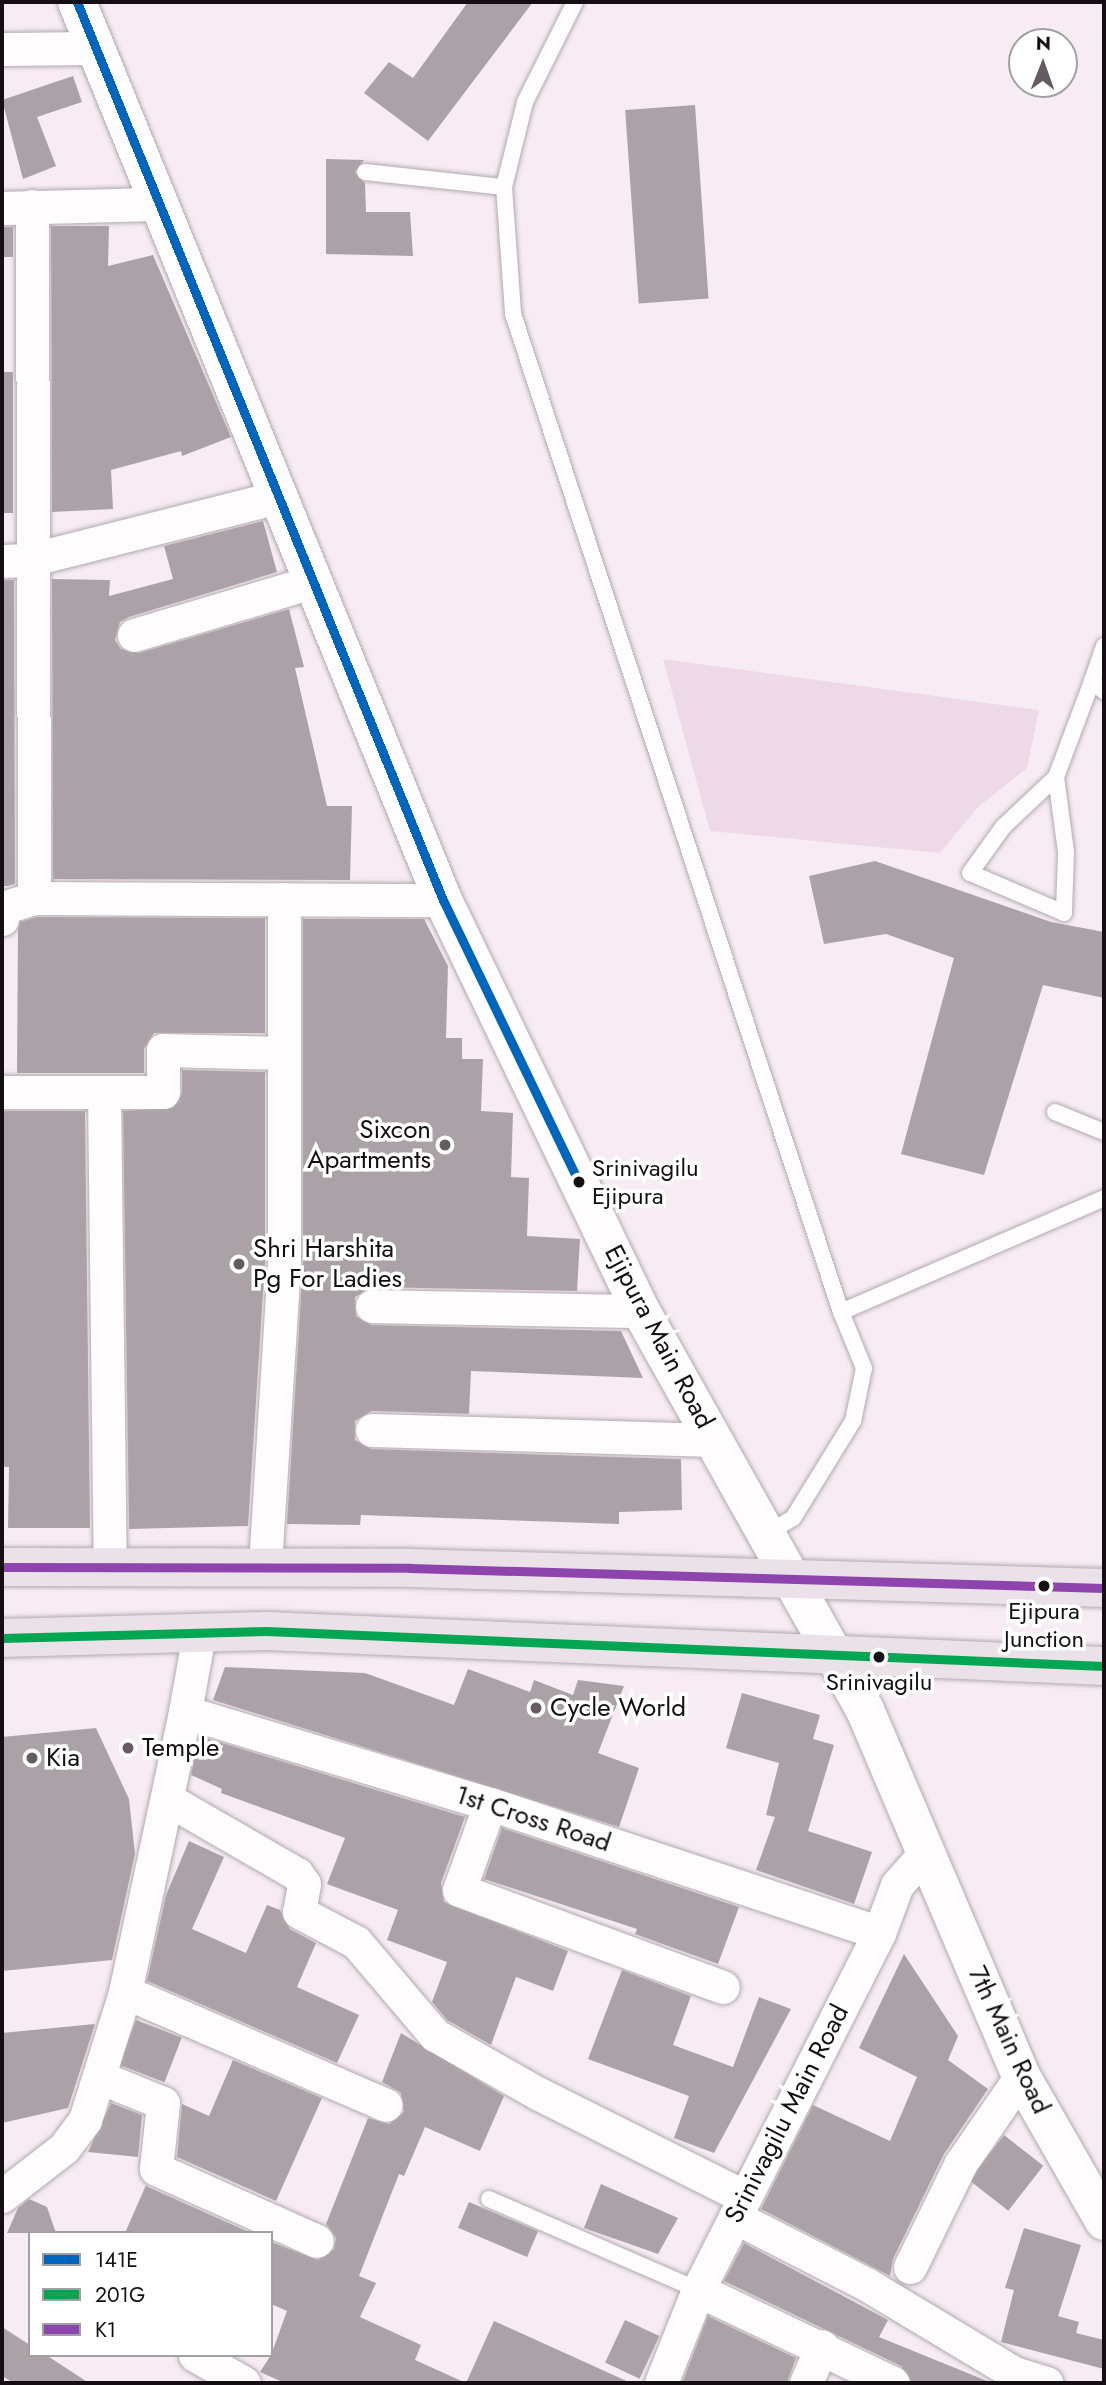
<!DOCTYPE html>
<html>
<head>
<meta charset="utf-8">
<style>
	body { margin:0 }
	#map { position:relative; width:1106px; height:2385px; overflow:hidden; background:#f7ecf4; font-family:Jost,sans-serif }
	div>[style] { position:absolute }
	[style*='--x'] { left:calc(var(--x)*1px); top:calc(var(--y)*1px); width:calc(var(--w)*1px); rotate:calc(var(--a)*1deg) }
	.green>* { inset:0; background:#eed9e8 }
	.building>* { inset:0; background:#aba2a8; transform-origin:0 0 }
	.roads { filter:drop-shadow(0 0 2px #b2a9af) drop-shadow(0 0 2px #b2a9af) }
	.service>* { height:16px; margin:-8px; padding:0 8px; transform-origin:8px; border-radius:8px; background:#fefcfd }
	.minor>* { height:33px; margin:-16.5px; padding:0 16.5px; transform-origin:16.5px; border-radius:16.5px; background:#fefcfd }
	.tertiary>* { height:38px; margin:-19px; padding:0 19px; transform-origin:19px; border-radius:19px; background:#fefcfd }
	.primary>* { height:38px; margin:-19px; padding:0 19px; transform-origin:19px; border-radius:19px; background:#eae2e8 }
	.bus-1>* { height:9px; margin:-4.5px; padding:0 4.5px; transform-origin:4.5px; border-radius:4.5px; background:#0065bd }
	.bus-2>* { height:9px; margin:-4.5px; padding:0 4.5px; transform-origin:4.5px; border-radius:4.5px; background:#00a651 }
	.bus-3>* { height:9px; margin:-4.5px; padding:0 4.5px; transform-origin:4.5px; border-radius:4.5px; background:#8e44ad }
	.dots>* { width:19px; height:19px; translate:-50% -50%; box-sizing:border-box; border:4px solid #fff; border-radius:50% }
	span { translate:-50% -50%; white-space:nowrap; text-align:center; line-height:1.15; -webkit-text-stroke:7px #fff; paint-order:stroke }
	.bus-label { font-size:24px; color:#150e13 }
	.left { translate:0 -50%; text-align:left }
	.poi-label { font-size:26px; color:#150e13 }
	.right { translate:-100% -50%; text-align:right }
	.street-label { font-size:26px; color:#150e13 }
	.frame { position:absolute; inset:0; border:4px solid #150e13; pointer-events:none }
	.legend { position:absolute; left:28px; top:2231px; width:245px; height:126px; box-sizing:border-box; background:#fff; border:2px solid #a19fa1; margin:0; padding:9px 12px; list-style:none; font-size:21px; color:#150e13 }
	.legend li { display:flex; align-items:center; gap:14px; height:35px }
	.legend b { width:35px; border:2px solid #a19fa1 }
	.north { position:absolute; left:1008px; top:28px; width:70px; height:70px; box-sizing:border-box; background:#fff; border:2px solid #a19fa1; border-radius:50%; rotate:1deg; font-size:19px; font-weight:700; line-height:28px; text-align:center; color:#150e13 }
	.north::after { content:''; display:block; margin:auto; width:24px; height:32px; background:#645c62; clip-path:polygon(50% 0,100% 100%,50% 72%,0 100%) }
</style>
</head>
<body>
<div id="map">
	<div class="green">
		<i style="clip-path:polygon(663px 659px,1039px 710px,1027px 768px,978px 807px,940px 853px,710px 831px)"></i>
	</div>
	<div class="building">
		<i style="clip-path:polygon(468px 2px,533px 2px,428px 141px,364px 93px,389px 62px,413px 78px)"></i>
		<i style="clip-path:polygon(73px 76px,82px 102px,37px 117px,56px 166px,23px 179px,2px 100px)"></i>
		<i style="left:695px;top:105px;width:194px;height:70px;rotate:86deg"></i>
		<i style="clip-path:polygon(326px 159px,364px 160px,355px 172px,365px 183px,366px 212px,410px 212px,413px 256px,326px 254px)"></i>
		<i style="clip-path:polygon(51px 226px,109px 226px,108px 266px,153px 255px,231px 437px,182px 456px,181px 451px,111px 470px,113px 509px,52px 512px)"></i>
		<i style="left:2px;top:227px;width:11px;height:30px"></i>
		<i style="left:2px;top:372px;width:11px;height:141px"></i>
		<i style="clip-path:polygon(263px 521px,277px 572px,129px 617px,120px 622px,115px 640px,121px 649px,139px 653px,289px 609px,304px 667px,295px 668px,327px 806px,352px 806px,350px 880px,53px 879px,52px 579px,110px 580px,109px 596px,173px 579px,164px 546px)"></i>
		<i style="clip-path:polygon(2px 580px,14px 580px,15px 884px,7px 886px,2px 886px)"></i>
		<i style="clip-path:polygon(875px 861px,1051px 922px,1104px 932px,1104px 998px,1043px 985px,984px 1175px,901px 1154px,954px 958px,886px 934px,824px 944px,809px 876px)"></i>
		<i style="clip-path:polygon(37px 917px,265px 918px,265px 1033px,154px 1033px,144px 1049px,144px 1073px,17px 1073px,18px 930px,20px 922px)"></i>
		<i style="clip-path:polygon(303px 919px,424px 919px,448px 966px,446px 1038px,462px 1038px,462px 1059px,483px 1059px,481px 1111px,513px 1113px,511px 1177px,529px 1178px,527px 1236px,580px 1239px,577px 1291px,372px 1287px,355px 1297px,356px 1316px,372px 1325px,621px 1331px,643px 1378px,471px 1371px,469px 1414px,372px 1411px,355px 1421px,355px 1440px,371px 1449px,681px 1459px,682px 1510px,619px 1512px,619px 1524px,361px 1515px,360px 1525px,287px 1524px,303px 1263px)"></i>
		<i style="clip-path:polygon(182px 1070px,265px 1072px,265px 1262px,248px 1526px,129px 1529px,123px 1111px,173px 1108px,182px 1093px)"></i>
		<i style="clip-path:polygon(2px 1111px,85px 1111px,90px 1528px,8px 1528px,9px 1467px,3px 1467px)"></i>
		<i style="clip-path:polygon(225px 1667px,365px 1673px,454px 1705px,468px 1669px,530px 1692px,534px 1680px,573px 1695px,578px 1680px,624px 1686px,598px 1753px,639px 1768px,619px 1827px,213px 1700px)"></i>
		<i style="clip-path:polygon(742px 1693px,820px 1715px,813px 1739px,834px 1745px,808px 1831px,872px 1852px,854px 1904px,756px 1870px,775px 1817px,766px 1815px,779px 1763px,726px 1748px)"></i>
		<i style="clip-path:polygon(96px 1728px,129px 1799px,135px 1854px,112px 1960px,2px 1971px,2px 1737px)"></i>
		<i style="clip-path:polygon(199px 1736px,465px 1817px,441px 1883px,444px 1902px,568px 1951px,553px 1991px,516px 1977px,491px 2045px,447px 2020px,432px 2002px,447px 1962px,387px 1940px,398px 1910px,327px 1884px,345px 1838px,221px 1793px,222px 1789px,191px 1775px)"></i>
		<i style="clip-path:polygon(502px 1828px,739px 1907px,718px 1964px,635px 1934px,637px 1929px,484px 1879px)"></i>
		<i style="clip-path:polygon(189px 1841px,224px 1857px,192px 1929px,246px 1953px,267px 1905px,280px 1910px,290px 1929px,316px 1943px,297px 1987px,359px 2015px,337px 2063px,147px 1981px,166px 1895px)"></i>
		<i style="clip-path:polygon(904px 1954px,958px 2036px,948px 2060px,988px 2089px,944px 2154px,893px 2259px,890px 2276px,761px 2209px,813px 2105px,890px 2141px,917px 2077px,859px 2048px)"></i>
		<i style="clip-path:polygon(622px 1970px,691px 1996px,673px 2045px,733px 2067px,759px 1997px,791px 2009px,714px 2153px,674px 2138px,689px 2096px,588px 2059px)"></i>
		<i style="left:136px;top:2020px;width:49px;height:48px;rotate:21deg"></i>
		<i style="clip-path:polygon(95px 2024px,68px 2108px,2px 2123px,2px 2033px)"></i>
		<i style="clip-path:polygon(401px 2033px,504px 2096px,480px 2151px,425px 2127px,404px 2176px,399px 2174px,359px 2276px,376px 2283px,360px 2317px,421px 2345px,415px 2360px,466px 2383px,285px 2383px,260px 2372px,271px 2355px,287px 2311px,271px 2304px,271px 2242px,318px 2260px,334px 2249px,336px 2238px,326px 2224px,368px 2118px,389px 2124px,404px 2112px,401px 2093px,382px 2082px)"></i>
		<i style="clip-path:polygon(233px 2060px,322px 2098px,276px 2201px,177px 2157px,182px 2104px,209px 2116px)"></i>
		<i style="clip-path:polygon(111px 2103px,142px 2115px,138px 2157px,88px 2152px)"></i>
		<i style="left:1004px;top:2135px;width:50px;height:57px;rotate:38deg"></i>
		<i style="clip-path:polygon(601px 2184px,678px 2218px,658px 2254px,584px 2228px)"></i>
		<i style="clip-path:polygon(146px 2185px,148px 2187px,251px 2233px,125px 2233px)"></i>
		<i style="clip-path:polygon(29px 2199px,47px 2207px,56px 2233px,7px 2233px,18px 2208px)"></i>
		<i style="left:469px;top:2202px;width:75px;height:28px;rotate:23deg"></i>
		<i style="clip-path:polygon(1024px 2228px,1081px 2245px,1058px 2316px,1079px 2322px,1076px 2333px,1104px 2340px,1104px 2369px,1001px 2342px,1014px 2290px,1005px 2288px)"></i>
		<i style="clip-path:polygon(744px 2243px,888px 2320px,879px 2337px,992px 2383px,912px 2383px,901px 2366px,724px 2281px)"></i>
		<i style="clip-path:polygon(708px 2316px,796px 2358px,787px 2383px,682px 2383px)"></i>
		<i style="left:625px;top:2320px;width:38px;height:47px;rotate:25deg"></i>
		<i style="clip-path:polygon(494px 2321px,631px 2383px,466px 2383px)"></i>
		<i style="clip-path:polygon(2px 2327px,30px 2345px,30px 2355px,46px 2355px,89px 2383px,14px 2383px,2px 2376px)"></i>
	</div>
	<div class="roads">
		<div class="service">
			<i style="--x:365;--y:172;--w:140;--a:6.2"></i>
			<i style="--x:504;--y:187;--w:88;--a:-76.1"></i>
			<i style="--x:525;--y:102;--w:112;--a:-63.4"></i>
			<i style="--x:504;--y:187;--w:127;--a:85.9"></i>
			<i style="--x:513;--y:314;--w:1051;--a:71.81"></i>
			<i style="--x:841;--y:1312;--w:61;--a:67.7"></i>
			<i style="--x:864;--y:1368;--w:54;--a:101.7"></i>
			<i style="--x:853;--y:1421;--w:114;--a:121.7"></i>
			<i style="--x:793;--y:1518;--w:31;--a:149"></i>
			<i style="--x:1092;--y:681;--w:37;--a:-71"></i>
			<i style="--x:1056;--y:777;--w:76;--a:82.4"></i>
			<i style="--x:1066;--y:852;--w:61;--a:91.9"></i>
			<i style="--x:1064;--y:913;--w:102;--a:-156.9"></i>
			<i style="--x:970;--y:873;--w:57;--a:-54.3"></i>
			<i style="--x:1003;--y:827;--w:73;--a:-43.3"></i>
			<i style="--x:1056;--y:777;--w:103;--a:-69.4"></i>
			<i style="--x:1092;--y:681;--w:16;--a:40"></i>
			<i style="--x:1055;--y:1112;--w:53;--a:22.2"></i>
			<i style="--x:841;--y:1312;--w:287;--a:-23.4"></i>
			<i style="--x:489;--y:2199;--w:228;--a:23.5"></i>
		</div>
		<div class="minor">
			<i style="--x:2;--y:49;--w:92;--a:-0.6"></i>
			<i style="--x:32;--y:206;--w:692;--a:89.83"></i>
			<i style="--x:2;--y:208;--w:155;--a:-1.5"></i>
			<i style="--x:2;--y:561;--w:27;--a:-2"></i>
			<i style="--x:29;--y:560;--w:257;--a:-14.2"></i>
			<i style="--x:134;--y:635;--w:186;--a:-16.6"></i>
			<i style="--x:2;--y:919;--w:11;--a:-90"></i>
			<i style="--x:2;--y:908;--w:34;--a:-17"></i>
			<i style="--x:34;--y:898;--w:409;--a:0.3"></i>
			<i style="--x:2;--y:1092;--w:161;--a:0"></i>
			<i style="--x:163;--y:1092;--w:42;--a:-90"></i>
			<i style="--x:163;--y:1050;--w:120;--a:1.4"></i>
			<i style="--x:104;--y:1093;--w:472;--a:89.3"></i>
			<i style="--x:372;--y:1306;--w:269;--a:1.1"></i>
			<i style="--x:372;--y:1430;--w:341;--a:1.7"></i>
			<i style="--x:265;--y:1565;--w:303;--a:-86.4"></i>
			<i style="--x:284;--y:1263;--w:364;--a:-90"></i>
			<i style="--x:199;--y:1634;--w:79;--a:100.2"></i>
			<i style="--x:185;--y:1712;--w:319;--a:16.8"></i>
			<i style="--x:490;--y:1804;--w:410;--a:18.3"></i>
			<i style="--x:167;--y:1799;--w:150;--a:30"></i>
			<i style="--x:297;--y:1874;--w:12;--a:55"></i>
			<i style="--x:304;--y:1884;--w:28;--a:100"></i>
			<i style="--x:299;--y:1912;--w:64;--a:27.8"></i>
			<i style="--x:356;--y:1942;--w:122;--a:49.7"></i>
			<i style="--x:435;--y:2035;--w:120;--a:29.6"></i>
			<i style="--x:539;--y:2094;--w:230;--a:26.6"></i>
			<i style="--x:490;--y:1804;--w:91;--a:109.8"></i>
			<i style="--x:459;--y:1890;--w:281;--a:20.2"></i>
			<i style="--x:125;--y:1992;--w:284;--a:23.4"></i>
			<i style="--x:99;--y:2077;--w:69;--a:22.1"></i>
			<i style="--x:163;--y:2103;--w:66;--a:96.1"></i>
			<i style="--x:156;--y:2169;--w:176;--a:24.1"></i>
			<i style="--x:2;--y:2196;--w:78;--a:-37.7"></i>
			<i style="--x:64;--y:2148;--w:35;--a:-53"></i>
			<i style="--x:85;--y:2120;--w:134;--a:-72.6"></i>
			<i style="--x:125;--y:1992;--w:286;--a:-77.9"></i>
			<i style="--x:735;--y:2217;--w:147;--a:27.1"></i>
			<i style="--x:866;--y:2284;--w:173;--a:31"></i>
			<i style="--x:1014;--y:2373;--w:34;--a:17"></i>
			<i style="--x:910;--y:2267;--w:116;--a:-63.9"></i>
			<i style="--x:961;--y:2163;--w:106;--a:-55.4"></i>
			<i style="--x:698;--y:2290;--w:216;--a:25.5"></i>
			<i style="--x:195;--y:2355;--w:56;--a:29.7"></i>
			<i style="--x:661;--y:2383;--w:100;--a:-68.3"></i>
			<i style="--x:698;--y:2290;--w:400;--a:-63.1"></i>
			<i style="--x:879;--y:1933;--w:51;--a:-69.4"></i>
			<i style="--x:897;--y:1885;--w:44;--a:-48.7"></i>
			<i style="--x:806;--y:2383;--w:40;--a:-66.6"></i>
		</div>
		<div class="tertiary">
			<i style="--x:77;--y:2;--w:970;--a:67.83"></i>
			<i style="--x:443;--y:900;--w:456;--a:64.3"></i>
			<i style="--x:641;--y:1311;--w:458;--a:60.7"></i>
			<i style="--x:865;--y:1710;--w:398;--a:66.9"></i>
			<i style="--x:1021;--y:2076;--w:167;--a:60.2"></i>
		</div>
		<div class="primary">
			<i style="--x:2;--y:1567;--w:408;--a:0.1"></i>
			<i style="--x:410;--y:1568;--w:694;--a:1.65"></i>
			<i style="--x:2;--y:1638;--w:264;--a:-1.5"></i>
			<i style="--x:266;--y:1631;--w:839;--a:2.39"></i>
		</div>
	</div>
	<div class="bus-1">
		<i style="--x:77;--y:2;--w:970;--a:67.83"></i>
		<i style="--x:443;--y:900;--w:313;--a:64.3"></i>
	</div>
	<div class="bus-2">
		<i style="--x:2;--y:1638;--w:264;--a:-1.5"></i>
		<i style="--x:266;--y:1631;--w:839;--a:2.39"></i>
	</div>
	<div class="bus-3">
		<i style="--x:2;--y:1567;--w:408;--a:0.1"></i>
		<i style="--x:410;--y:1568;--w:694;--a:1.65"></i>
	</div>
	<div class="dots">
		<i style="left:445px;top:1145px;background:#645c62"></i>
		<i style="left:579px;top:1182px;background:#150e13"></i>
		<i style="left:239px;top:1264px;background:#645c62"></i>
		<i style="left:1044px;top:1586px;background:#150e13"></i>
		<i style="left:879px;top:1657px;background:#150e13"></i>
		<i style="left:536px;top:1708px;background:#645c62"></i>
		<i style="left:128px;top:1748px;background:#645c62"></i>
		<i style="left:32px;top:1758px;background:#645c62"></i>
	</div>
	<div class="bus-label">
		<span class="left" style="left:592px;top:1182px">Srinivagilu<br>Ejipura</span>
		<span style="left:1044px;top:1625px">Ejipura<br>Junction</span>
		<span style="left:879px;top:1682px">Srinivagilu</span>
	</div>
	<div class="poi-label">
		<span class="right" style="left:431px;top:1145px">Sixcon<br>Apartments</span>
		<span class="left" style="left:253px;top:1264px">Shri Harshita<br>Pg For Ladies</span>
		<span class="left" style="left:550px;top:1708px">Cycle World</span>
		<span class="left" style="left:142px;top:1748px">Temple</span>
		<span class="left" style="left:46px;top:1758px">Kia</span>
	</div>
	<div class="street-label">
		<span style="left:659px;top:1337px;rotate:62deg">Ejipura Main Road</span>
		<span style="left:533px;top:1819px;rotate:18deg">1st Cross Road</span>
		<span style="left:1009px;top:2040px;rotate:65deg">7th Main Road</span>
		<span style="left:787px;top:2114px;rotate:-63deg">Srinivagilu Main Road</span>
	</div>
	<div class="frame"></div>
	<ul class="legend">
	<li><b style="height:9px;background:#0065bd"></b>141E</li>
	<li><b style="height:9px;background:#00a651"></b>201G</li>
	<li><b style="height:9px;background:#8e44ad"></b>K1</li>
	</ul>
	<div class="north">N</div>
</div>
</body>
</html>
